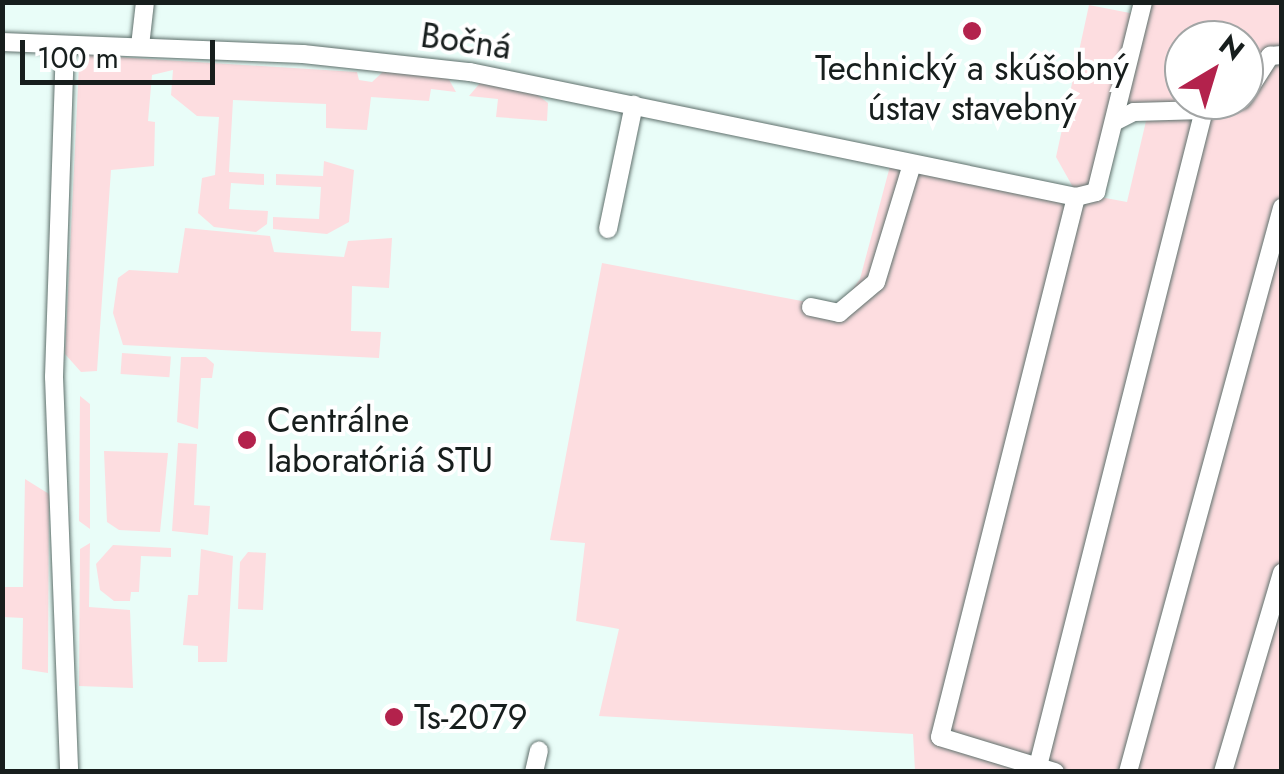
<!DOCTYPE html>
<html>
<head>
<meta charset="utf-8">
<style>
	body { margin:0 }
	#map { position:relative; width:1284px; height:774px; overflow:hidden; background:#e9fdf8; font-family:Jost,sans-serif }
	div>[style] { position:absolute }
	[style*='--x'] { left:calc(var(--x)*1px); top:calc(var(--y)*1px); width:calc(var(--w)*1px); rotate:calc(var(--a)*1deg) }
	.green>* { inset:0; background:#fddde0; transform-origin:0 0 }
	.roads { filter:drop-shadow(0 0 2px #5f706c) drop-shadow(0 0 2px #5f706c) }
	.minor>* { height:18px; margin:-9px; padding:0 9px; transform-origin:9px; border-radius:9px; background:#fff }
	.dots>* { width:28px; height:28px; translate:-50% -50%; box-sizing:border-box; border:5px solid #fff; border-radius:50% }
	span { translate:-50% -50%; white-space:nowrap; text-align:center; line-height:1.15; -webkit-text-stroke:8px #fff; paint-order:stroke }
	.street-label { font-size:35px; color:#171e1d }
	.poi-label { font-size:35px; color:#171e1d }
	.left { translate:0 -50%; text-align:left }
	.frame { position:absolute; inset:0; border:5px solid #171e1d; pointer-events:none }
	.north { position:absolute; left:1164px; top:20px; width:100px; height:100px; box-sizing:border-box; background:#fff; border:2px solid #a2a5a5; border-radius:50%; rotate:38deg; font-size:28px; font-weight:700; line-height:40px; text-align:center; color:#171e1d }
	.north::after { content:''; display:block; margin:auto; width:35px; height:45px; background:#b3224c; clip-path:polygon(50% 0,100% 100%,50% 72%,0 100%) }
	.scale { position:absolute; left:20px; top:40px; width:195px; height:45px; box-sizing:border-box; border:5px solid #171e1d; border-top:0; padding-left:12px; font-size:30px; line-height:35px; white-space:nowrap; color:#171e1d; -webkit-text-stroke:8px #fff; paint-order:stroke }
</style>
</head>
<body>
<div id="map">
	<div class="green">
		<i style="clip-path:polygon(evenodd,1150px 3px,1281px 3px,1281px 771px,915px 771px,913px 734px,599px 716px,619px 629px,576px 621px,585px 543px,550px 540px,602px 263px,839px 308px,860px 279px,894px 151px,1074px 189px,1056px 157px,1089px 5px,1135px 14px,1100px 197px,1127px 202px,1150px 104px,1122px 109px,1150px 3px,1184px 40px,1244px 40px,1244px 100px,1184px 100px,1184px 40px)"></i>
		<i style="clip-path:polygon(86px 55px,357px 72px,359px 80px,372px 82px,386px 69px,447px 76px,456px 92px,431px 89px,429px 101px,371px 97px,367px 130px,326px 128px,326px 104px,233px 100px,229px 172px,264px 174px,264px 185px,231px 183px,229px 209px,268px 211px,267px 224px,256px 232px,214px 227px,198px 213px,202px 178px,215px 175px,219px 117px,197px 116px,171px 95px,173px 70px,152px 75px,148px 121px,155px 122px,154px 166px,111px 170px,97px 371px,81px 372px,65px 354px,79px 64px)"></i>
		<i style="clip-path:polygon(480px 83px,527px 87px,548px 103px,547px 121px,496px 117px,498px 99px,469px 96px)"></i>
		<i style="clip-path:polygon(324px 161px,354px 170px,349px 222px,327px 234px,273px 229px,273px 217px,319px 219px,321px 187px,276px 185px,276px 174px,323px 176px)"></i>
		<i style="clip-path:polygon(185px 228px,270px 236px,274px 252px,344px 257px,348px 241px,392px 238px,389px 288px,352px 286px,351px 331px,381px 332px,379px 358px,123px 345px,113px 313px,118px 278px,129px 270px,178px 273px)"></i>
		<i style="left:122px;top:353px;width:49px;height:21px;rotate:4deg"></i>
		<i style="clip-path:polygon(181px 357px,206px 357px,214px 364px,212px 378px,201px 378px,198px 429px,177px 422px)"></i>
		<i style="clip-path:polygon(80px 396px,90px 404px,90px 529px,79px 521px)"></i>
		<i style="clip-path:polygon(178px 443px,197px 444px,194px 505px,210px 506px,208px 535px,172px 531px)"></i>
		<i style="clip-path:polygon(104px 451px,168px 453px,160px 532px,119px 530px,107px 522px)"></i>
		<i style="clip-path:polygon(25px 479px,49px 494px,48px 673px,22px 669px,23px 618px,3px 617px,3px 587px,23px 587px)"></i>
		<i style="clip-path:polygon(90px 543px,89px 607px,130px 610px,133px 688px,79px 686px,80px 549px)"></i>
		<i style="clip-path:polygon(113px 545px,171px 548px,171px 557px,141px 556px,139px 592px,131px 592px,130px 601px,114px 601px,100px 590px,96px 564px)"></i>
		<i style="clip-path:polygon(201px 549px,233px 556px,227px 662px,198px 662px,198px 646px,183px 645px,188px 595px,198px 595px)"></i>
		<i style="clip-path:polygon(248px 552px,266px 553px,263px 610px,238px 609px,240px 562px)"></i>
	</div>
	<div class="roads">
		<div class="minor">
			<i style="--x:2;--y:42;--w:301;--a:2.3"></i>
			<i style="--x:303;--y:54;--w:168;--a:6.2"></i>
			<i style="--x:470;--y:72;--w:619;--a:11.65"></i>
			<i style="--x:1076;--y:197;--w:21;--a:-14"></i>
			<i style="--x:1096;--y:192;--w:196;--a:-76.1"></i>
			<i style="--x:65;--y:45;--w:332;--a:91.9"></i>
			<i style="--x:54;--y:377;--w:395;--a:87.8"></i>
			<i style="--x:140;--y:46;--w:44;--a:-83.5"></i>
			<i style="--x:1244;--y:97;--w:49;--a:-57.6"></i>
			<i style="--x:1270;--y:56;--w:12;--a:-5"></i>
			<i style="--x:1114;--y:122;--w:22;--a:-27"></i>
			<i style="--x:1134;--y:112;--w:70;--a:-1.6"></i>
			<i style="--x:1204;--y:110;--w:39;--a:-15"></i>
			<i style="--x:608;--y:229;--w:127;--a:-78.2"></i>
			<i style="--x:811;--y:307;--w:29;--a:12"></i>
			<i style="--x:839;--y:313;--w:48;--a:-40"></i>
			<i style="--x:876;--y:282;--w:123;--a:-73"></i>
			<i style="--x:1038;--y:766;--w:677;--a:-75.8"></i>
			<i style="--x:534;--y:772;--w:22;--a:-77"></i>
			<i style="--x:1055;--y:772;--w:120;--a:-163.1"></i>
			<i style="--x:940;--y:737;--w:557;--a:-75.86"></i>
			<i style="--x:1128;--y:772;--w:585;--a:-74.73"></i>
			<i style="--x:1223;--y:772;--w:208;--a:-73.5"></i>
		</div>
	</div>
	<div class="dots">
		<i style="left:972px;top:31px;background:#b3224c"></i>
		<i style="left:247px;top:440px;background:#b3224c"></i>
		<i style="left:394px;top:717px;background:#b3224c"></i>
	</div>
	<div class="street-label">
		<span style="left:466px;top:41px;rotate:8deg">Bočná</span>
	</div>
	<div class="poi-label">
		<span style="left:972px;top:88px">Technický a skúšobný<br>ústav stavebný</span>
		<span class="left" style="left:267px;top:440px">Centrálne<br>laboratóriá STU</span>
		<span class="left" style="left:414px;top:717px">Ts-2079</span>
	</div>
	<div class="frame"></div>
	<div class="north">N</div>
	<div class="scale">100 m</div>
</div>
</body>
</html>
